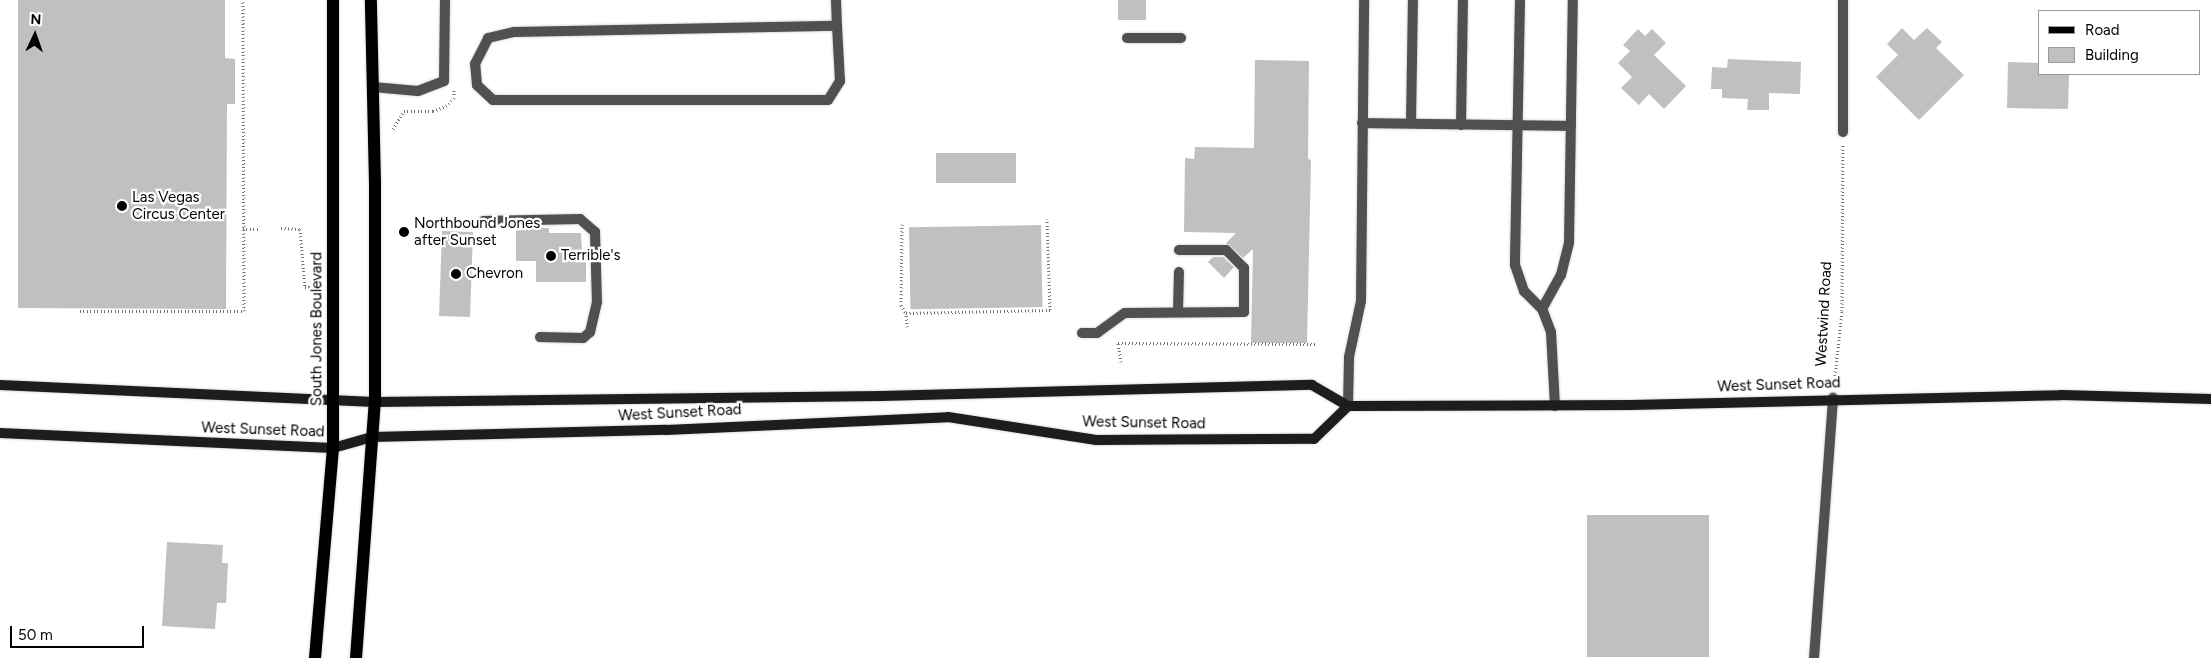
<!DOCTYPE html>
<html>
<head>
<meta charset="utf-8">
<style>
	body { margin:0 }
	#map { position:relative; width:2211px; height:658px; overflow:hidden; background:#fff; font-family:Figtree,sans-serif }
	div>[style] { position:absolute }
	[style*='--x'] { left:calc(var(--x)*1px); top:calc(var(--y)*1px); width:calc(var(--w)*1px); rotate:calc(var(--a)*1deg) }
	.building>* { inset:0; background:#c0c0c0; transform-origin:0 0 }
	.path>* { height:3px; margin-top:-1.5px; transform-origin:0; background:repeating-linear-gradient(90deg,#727272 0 1px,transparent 0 3.5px) }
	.roads { filter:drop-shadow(0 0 1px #dbdbdb) drop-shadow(0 0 1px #dbdbdb) }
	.service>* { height:10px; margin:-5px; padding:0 5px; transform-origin:5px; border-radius:5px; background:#505050 }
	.minor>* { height:10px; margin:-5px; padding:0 5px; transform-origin:5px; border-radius:5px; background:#505050 }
	.secondary>* { height:10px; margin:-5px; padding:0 5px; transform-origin:5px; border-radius:5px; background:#1d1d1d }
	.primary>* { height:12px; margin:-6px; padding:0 6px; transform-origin:6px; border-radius:6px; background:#000 }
	.dots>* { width:14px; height:14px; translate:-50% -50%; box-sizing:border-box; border:2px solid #fff; border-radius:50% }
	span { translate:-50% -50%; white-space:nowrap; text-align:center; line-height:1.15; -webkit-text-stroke:4.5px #fff; paint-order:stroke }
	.poi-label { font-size:15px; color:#000 }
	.left { translate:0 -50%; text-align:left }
	.street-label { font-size:15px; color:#000 }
	.legend { position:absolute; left:2038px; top:10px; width:162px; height:65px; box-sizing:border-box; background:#fff; border:1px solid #999; margin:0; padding:6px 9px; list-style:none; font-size:15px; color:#000 }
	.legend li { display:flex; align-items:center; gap:10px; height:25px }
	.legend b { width:25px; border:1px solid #999 }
	.north { position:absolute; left:10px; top:10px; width:50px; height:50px; -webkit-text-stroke:4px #fff; paint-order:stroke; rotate:3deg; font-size:14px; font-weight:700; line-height:20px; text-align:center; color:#000 }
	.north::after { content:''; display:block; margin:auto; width:18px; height:22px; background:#000; clip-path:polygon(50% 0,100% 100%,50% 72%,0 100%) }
	.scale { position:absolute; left:10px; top:626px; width:134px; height:22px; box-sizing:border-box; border:2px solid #000; border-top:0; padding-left:6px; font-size:15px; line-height:18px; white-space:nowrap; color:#000; -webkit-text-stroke:4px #fff; paint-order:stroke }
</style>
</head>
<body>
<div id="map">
	<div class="building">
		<i style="clip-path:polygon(18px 0,225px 0,225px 58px,235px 59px,235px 104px,227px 104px,226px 309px,18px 308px)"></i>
		<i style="left:1118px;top:0;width:28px;height:20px"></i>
		<i style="clip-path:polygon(1902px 28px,1914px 40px,1927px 28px,1942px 42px,1936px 48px,1964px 75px,1919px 120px,1876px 77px,1898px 55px,1887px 44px)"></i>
		<i style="clip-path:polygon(1638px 29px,1645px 36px,1652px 29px,1666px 43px,1654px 55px,1686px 86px,1664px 109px,1649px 94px,1639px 105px,1621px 88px,1632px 77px,1618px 63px,1630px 51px,1623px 45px)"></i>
		<i style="clip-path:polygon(1728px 59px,1801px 62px,1800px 94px,1769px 93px,1769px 110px,1747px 110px,1748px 99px,1722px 98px,1722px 89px,1711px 89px,1712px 67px,1727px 68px)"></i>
		<i style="clip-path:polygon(1255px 60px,1309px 61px,1308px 158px,1311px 161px,1307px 343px,1251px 343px,1253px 249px,1243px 258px,1226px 243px,1236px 233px,1184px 232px,1185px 158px,1194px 159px,1195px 147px,1254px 148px)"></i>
		<i style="clip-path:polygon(2008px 62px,2040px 63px,2040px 74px,2069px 74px,2068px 109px,2007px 108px)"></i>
		<i style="left:936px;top:153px;width:80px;height:30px"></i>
		<i style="left:1041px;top:225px;width:82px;height:132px;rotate:89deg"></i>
		<i style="clip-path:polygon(516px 228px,549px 228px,549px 233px,581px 233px,582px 250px,586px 250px,586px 282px,536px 282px,536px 261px,516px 261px)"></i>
		<i style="left:442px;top:231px;width:31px;height:85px;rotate:2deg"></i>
		<i style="clip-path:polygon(1213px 257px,1223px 257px,1234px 267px,1224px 278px,1208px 262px)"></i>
		<i style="left:1587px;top:515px;width:122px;height:142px"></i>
		<i style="clip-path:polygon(167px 542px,223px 545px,222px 563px,228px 563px,226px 603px,217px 603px,215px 629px,162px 626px)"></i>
	</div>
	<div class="path">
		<i style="--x:393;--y:129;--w:21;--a:-59"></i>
		<i style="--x:404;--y:111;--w:29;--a:0"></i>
		<i style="--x:433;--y:111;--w:14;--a:-21"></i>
		<i style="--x:446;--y:106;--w:11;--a:-45"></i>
		<i style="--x:454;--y:98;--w:8;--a:-90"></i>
		<i style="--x:902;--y:224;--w:81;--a:90.7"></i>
		<i style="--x:901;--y:305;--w:9;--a:58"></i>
		<i style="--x:281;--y:228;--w:19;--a:3"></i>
		<i style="--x:300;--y:229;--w:58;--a:85.1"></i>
		<i style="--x:305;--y:287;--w:6;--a:0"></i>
		<i style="--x:243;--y:229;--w:17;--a:0"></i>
		<i style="--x:80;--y:311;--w:164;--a:0"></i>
		<i style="--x:244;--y:311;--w:311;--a:-90.2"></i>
		<i style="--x:907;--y:327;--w:14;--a:-94"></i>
		<i style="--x:906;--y:313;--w:144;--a:-1.2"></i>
		<i style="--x:1050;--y:310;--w:91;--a:-91.9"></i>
		<i style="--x:1121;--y:362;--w:19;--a:-99"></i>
		<i style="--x:1118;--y:343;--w:198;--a:0.3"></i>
		<i style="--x:1834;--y:386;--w:75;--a:-83.9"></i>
		<i style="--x:1842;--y:311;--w:166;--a:-89.7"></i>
	</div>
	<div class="roads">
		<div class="service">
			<i style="--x:836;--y:0;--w:26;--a:88"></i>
			<i style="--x:837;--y:26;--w:55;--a:86.9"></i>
			<i style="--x:840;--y:81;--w:22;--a:122"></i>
			<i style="--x:828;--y:100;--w:335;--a:180"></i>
			<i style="--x:493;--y:100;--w:22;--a:-137"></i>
			<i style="--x:477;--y:85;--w:21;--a:-95"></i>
			<i style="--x:475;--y:64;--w:29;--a:-63"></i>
			<i style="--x:488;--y:38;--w:27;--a:-13"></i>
			<i style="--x:514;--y:32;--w:323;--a:-1.1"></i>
			<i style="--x:1520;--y:0;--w:265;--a:91.1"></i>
			<i style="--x:1515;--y:265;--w:28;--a:71"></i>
			<i style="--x:1524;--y:291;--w:25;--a:45"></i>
			<i style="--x:1127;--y:38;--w:54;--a:0"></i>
			<i style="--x:373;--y:87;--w:45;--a:5.1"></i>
			<i style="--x:418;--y:91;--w:28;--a:-21"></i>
			<i style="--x:444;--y:81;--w:81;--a:-89.3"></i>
			<i style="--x:1362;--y:123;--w:209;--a:0.8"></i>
			<i style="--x:1411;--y:123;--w:123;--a:-89.1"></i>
			<i style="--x:1461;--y:125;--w:125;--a:-89.1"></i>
			<i style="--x:483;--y:221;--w:97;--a:-1.2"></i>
			<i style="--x:580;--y:219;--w:20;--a:41"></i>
			<i style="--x:595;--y:232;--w:70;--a:88.4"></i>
			<i style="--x:597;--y:302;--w:31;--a:103"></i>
			<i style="--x:590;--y:332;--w:9;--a:139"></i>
			<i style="--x:583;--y:338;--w:43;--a:-178.7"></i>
			<i style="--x:1178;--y:312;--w:40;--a:-88.6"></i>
			<i style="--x:1082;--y:333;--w:15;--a:0"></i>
			<i style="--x:1097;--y:333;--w:34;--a:-36"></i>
			<i style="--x:1125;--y:313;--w:119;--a:-0.5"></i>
			<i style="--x:1244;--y:312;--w:44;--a:-90"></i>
			<i style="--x:1244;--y:268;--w:25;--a:-135"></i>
			<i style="--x:1226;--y:250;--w:47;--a:180"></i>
			<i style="--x:1348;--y:406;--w:49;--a:-88.8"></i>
			<i style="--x:1349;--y:357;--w:57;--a:-77.9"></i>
			<i style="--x:1361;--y:301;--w:301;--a:-89.4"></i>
			<i style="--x:1555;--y:406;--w:74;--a:-93.1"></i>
			<i style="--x:1551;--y:332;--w:25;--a:-111"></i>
			<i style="--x:1542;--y:309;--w:39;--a:-61"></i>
			<i style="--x:1561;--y:275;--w:33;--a:-76"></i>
			<i style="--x:1569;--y:243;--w:243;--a:-89.1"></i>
		</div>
		<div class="minor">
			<i style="--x:1843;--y:132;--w:132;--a:-90"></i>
			<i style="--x:1814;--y:658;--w:261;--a:-85.8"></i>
		</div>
		<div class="secondary">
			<i style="--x:0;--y:385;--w:375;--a:2.6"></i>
			<i style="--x:375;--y:402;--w:506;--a:-0.68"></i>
			<i style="--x:881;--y:396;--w:431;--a:-1.5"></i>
			<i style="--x:1312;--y:385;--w:42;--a:30.3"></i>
			<i style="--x:1348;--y:406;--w:283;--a:-0.2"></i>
			<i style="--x:1631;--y:405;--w:430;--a:-1.3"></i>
			<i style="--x:2061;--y:395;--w:150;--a:1.5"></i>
			<i style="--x:0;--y:433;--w:333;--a:2.6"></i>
			<i style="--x:333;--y:448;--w:41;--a:-15.8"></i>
			<i style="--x:372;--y:437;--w:294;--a:-1.4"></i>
			<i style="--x:666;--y:430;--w:282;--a:-2.6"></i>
			<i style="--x:948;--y:417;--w:150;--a:8.8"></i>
			<i style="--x:1096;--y:440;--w:218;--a:-0.3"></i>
			<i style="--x:1314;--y:439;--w:47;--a:-44.1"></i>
		</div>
		<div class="primary">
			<i style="--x:315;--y:658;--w:211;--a:-85.1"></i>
			<i style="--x:333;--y:448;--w:448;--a:-90"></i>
			<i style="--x:356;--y:658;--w:257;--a:-85.8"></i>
			<i style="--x:375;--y:402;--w:219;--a:-90"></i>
			<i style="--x:375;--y:183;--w:183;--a:-91.3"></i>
		</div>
	</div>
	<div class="dots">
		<i style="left:122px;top:206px;background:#000"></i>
		<i style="left:404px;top:232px;background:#000"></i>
		<i style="left:551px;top:256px;background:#000"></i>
		<i style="left:456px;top:274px;background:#000"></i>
	</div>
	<div class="poi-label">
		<span class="left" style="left:132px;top:206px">Las Vegas<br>Circus Center</span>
		<span class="left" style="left:414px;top:232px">Northbound Jones<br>after Sunset</span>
		<span class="left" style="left:561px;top:256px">Terrible's</span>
		<span class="left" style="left:466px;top:274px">Chevron</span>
	</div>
	<div class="street-label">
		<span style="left:1824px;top:314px;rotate:-87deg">Westwind Road</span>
		<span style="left:317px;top:329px;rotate:-90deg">South Jones Boulevard</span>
		<span style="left:1779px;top:385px;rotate:-2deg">West Sunset Road</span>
		<span style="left:680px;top:413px;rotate:-3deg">West Sunset Road</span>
		<span style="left:1144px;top:423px;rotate:1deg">West Sunset Road</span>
		<span style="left:263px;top:430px;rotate:2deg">West Sunset Road</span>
	</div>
	<ul class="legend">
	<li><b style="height:6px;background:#000"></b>Road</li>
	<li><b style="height:14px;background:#c0c0c0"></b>Building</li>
	</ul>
	<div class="north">N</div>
	<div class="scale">50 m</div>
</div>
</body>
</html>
